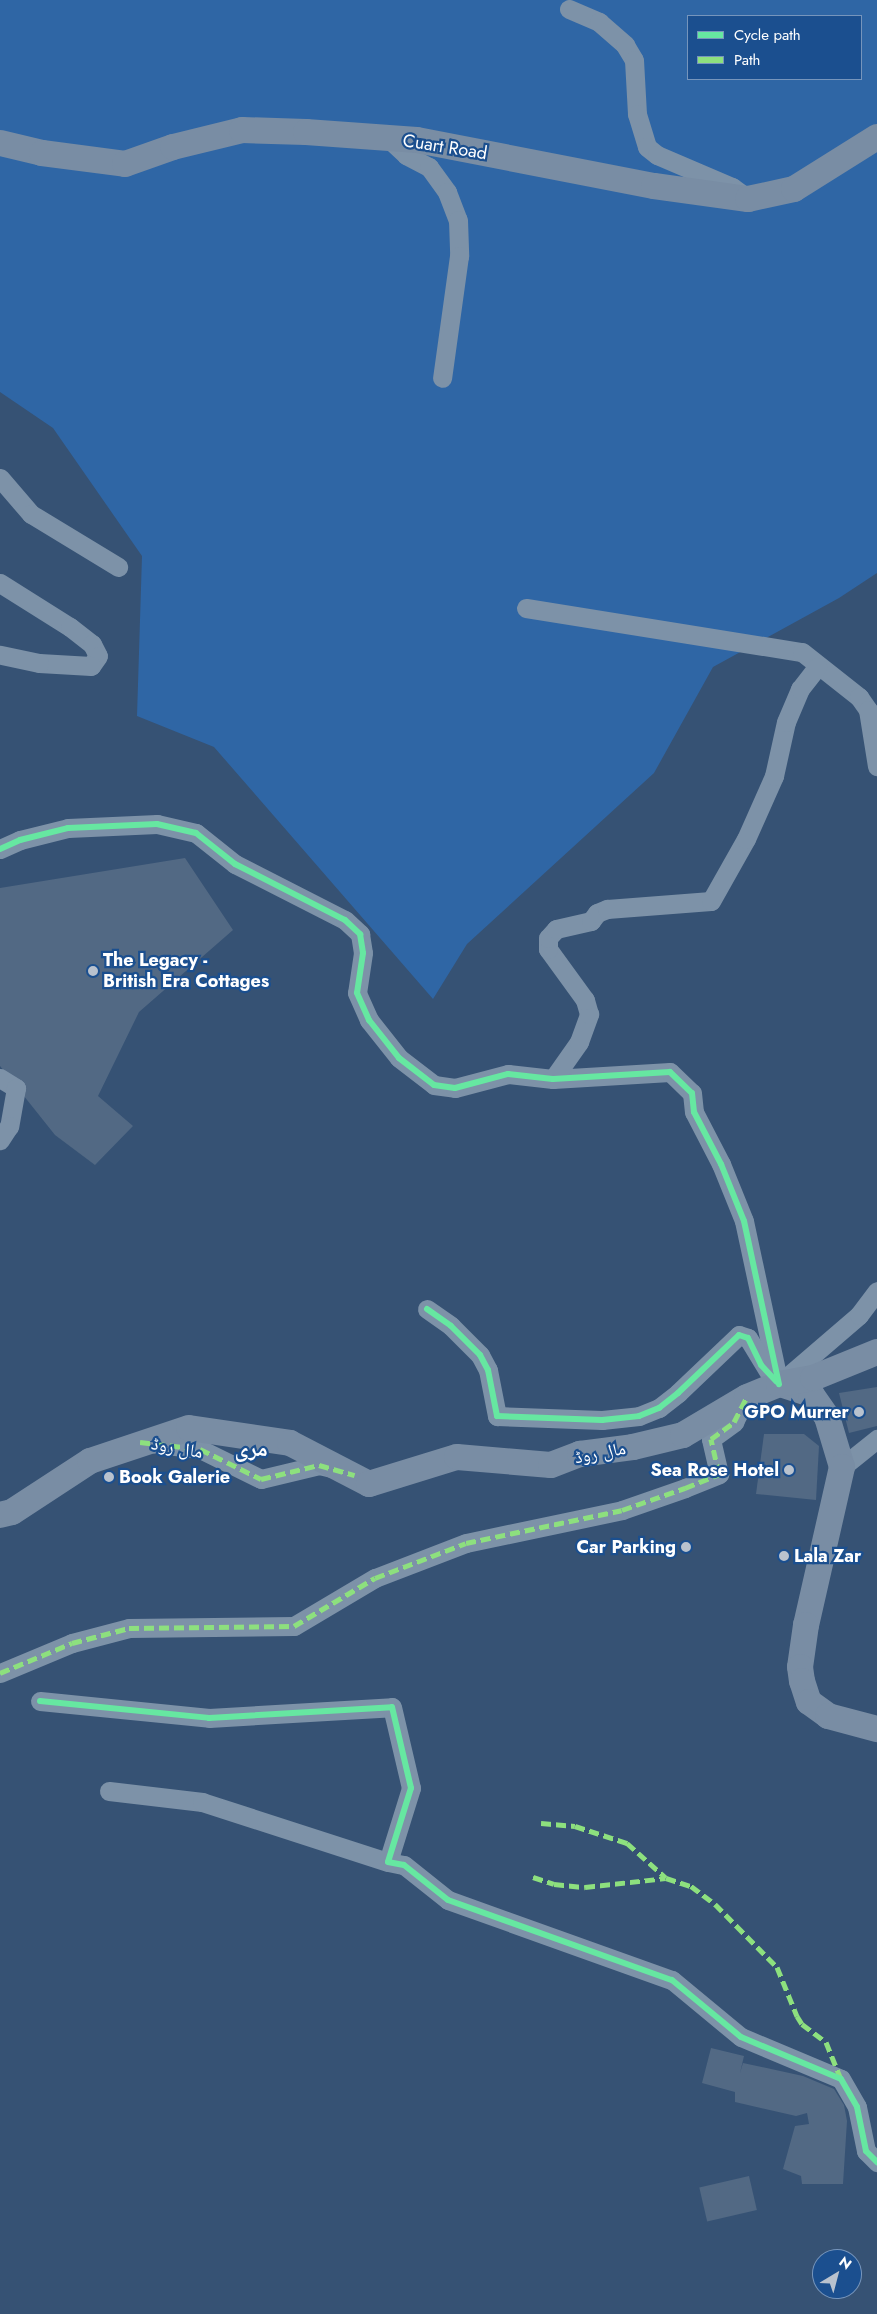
<!DOCTYPE html>
<html>
<head>
<meta charset="utf-8">
<style>
	body { margin:0 }
	#map { position:relative; width:877px; height:2314px; overflow:hidden; background:#365274; font-family:Jost,"Noto Naskh Arabic",sans-serif }
	div>[style] { position:absolute }
	[style*='--x'] { left:calc(var(--x)*1px); top:calc(var(--y)*1px); width:calc(var(--w)*1px); rotate:calc(var(--a)*1deg) }
	.green>* { inset:0; background:#2f66a5 }
	.building>* { inset:0; background:#526984; transform-origin:0 0 }
	.street>* { height:19px; margin:-9.5px; padding:0 9.5px; transform-origin:9.5px; border-radius:9.5px; background:#7d92a8 }
	.secondary>* { height:26px; margin:-13px; padding:0 13px; transform-origin:13px; border-radius:13px; background:#798da4 }
	.quiet>* { height:5px; margin-top:-2.5px; transform-origin:0; background:repeating-linear-gradient(90deg,#8de07e 0 10px,transparent 0 15px) }
	.cycleway>* { height:6px; margin:-3px; padding:0 3px; transform-origin:3px; border-radius:3px; background:#66e7a1 }
	.dots>* { width:14px; height:14px; translate:-50% -50%; box-sizing:border-box; border:2px solid #1b4f8f; border-radius:50% }
	span { translate:-50% -50%; white-space:nowrap; text-align:center; line-height:1.15; -webkit-text-stroke:4.5px #1b4f8f; paint-order:stroke }
	.street-label { font-size:18px; color:#fff }
	.poi-label { font-size:18px; color:#fff; font-weight:700 }
	.left { translate:0 -50%; text-align:left }
	.right { translate:-100% -50%; text-align:right }
	.district-label { font-size:22px; color:#fff; font-weight:700 }
	.legend { position:absolute; left:687px; top:15px; width:175px; height:65px; box-sizing:border-box; background:#1b4f8f; border:1px solid #7695bc; margin:0; padding:6px 9px; list-style:none; font-size:15px; color:#fff }
	.legend li { display:flex; align-items:center; gap:10px; height:25px }
	.legend b { width:25px; border:1px solid #7695bc }
	.north { position:absolute; left:812px; top:2249px; width:50px; height:50px; box-sizing:border-box; background:#1b4f8f; border:1px solid #7695bc; border-radius:50%; rotate:37deg; font-size:14px; font-weight:700; line-height:20px; text-align:center; color:#fff }
	.north::after { content:''; display:block; margin:auto; width:18px; height:22px; background:#b9c2ce; clip-path:polygon(50% 0,100% 100%,50% 72%,0 100%) }
</style>
</head>
<body>
<div id="map">
	<div class="green">
		<i style="clip-path:polygon(evenodd,0 0,877px 0,877px 573px,839px 598px,713px 667px,654px 773px,467px 944px,433px 999px,214px 747px,137px 716px,142px 556px,53px 428px,0 392px,0 0,688px 16px,861px 16px,861px 79px,688px 79px,688px 16px)"></i>
	</div>
	<div class="building">
		<i style="clip-path:polygon(185px 858px,233px 930px,139px 1012px,98px 1096px,133px 1126px,95px 1165px,55px 1135px,0 1066px,0 888px)"></i>
		<i style="clip-path:polygon(877px 1387px,877px 1426px,849px 1433px,839px 1393px)"></i>
		<i style="clip-path:polygon(764px 1434px,804px 1434px,819px 1446px,816px 1500px,756px 1494px)"></i>
		<i style="clip-path:polygon(711px 2048px,744px 2056px,740px 2073px,743px 2063px,803px 2076px,834px 2089px,844px 2105px,847px 2121px,843px 2184px,802px 2184px,801px 2176px,783px 2169px,795px 2126px,809px 2124px,807px 2113px,796px 2116px,735px 2102px,735px 2092px,702px 2083px)"></i>
		<i style="left:749px;top:2176px;width:35px;height:51px;rotate:77deg"></i>
	</div>
	<div class="street">
		<i style="--x:569;--y:9;--w:33;--a:23"></i>
		<i style="--x:599;--y:22;--w:35;--a:41"></i>
		<i style="--x:625;--y:45;--w:17;--a:59"></i>
		<i style="--x:634;--y:60;--w:54;--a:86.8"></i>
		<i style="--x:637;--y:114;--w:34;--a:73"></i>
		<i style="--x:647;--y:147;--w:13;--a:39"></i>
		<i style="--x:657;--y:155;--w:82;--a:23.1"></i>
		<i style="--x:732;--y:187;--w:14;--a:36"></i>
		<i style="--x:388;--y:138;--w:25;--a:43"></i>
		<i style="--x:406;--y:155;--w:26;--a:28"></i>
		<i style="--x:429;--y:167;--w:31;--a:54"></i>
		<i style="--x:447;--y:192;--w:30;--a:69"></i>
		<i style="--x:458;--y:220;--w:36;--a:88"></i>
		<i style="--x:459;--y:256;--w:123;--a:97.9"></i>
		<i style="--x:0;--y:478;--w:48;--a:49.3"></i>
		<i style="--x:31;--y:514;--w:102;--a:31.3"></i>
		<i style="--x:0;--y:583;--w:83;--a:32.2"></i>
		<i style="--x:70;--y:627;--w:28;--a:38"></i>
		<i style="--x:92;--y:644;--w:13;--a:63"></i>
		<i style="--x:98;--y:656;--w:12;--a:125"></i>
		<i style="--x:91;--y:666;--w:52;--a:-176.7"></i>
		<i style="--x:39;--y:663;--w:40;--a:-168"></i>
		<i style="--x:526;--y:608;--w:279;--a:9.1"></i>
		<i style="--x:802;--y:652;--w:73;--a:38.3"></i>
		<i style="--x:859;--y:697;--w:16;--a:55"></i>
		<i style="--x:868;--y:710;--w:57;--a:80.9"></i>
		<i style="--x:0;--y:849;--w:22;--a:-24"></i>
		<i style="--x:20;--y:840;--w:49;--a:-14"></i>
		<i style="--x:68;--y:828;--w:89;--a:-2.6"></i>
		<i style="--x:157;--y:824;--w:40;--a:13"></i>
		<i style="--x:196;--y:833;--w:50;--a:38.5"></i>
		<i style="--x:235;--y:864;--w:123;--a:27"></i>
		<i style="--x:345;--y:920;--w:21;--a:43"></i>
		<i style="--x:360;--y:934;--w:19;--a:81"></i>
		<i style="--x:363;--y:953;--w:40;--a:98.5"></i>
		<i style="--x:357;--y:993;--w:30;--a:66"></i>
		<i style="--x:369;--y:1020;--w:48;--a:51.7"></i>
		<i style="--x:399;--y:1058;--w:44;--a:37.6"></i>
		<i style="--x:434;--y:1085;--w:21;--a:8"></i>
		<i style="--x:455;--y:1088;--w:55;--a:-14.8"></i>
		<i style="--x:508;--y:1074;--w:45;--a:6.3"></i>
		<i style="--x:553;--y:1079;--w:117;--a:-3.4"></i>
		<i style="--x:670;--y:1072;--w:30;--a:44"></i>
		<i style="--x:692;--y:1093;--w:19;--a:84"></i>
		<i style="--x:694;--y:1112;--w:59;--a:62.6"></i>
		<i style="--x:721;--y:1164;--w:61;--a:68"></i>
		<i style="--x:744;--y:1221;--w:167;--a:77.9"></i>
		<i style="--x:0;--y:1078;--w:19;--a:32"></i>
		<i style="--x:16;--y:1088;--w:39;--a:100"></i>
		<i style="--x:9;--y:1126;--w:17;--a:123"></i>
		<i style="--x:553;--y:1079;--w:45;--a:-54.9"></i>
		<i style="--x:579;--y:1042;--w:30;--a:-70"></i>
		<i style="--x:589;--y:1014;--w:15;--a:-106"></i>
		<i style="--x:585;--y:1000;--w:63;--a:-126"></i>
		<i style="--x:548;--y:949;--w:11;--a:-90"></i>
		<i style="--x:548;--y:938;--w:12;--a:-48"></i>
		<i style="--x:556;--y:929;--w:36;--a:-13"></i>
		<i style="--x:591;--y:921;--w:10;--a:-53"></i>
		<i style="--x:597;--y:913;--w:11;--a:-22"></i>
		<i style="--x:607;--y:909;--w:104;--a:-4.4"></i>
		<i style="--x:711;--y:901;--w:71;--a:-60.6"></i>
		<i style="--x:746;--y:839;--w:69;--a:-66"></i>
		<i style="--x:774;--y:776;--w:55;--a:-77.5"></i>
		<i style="--x:786;--y:722;--w:36;--a:-67"></i>
		<i style="--x:800;--y:689;--w:28;--a:-52"></i>
		<i style="--x:427;--y:1309;--w:29;--a:35"></i>
		<i style="--x:451;--y:1326;--w:41;--a:45"></i>
		<i style="--x:480;--y:1355;--w:17;--a:62"></i>
		<i style="--x:488;--y:1370;--w:47;--a:78.9"></i>
		<i style="--x:497;--y:1416;--w:105;--a:2.2"></i>
		<i style="--x:602;--y:1420;--w:37;--a:-6"></i>
		<i style="--x:639;--y:1416;--w:22;--a:-22"></i>
		<i style="--x:659;--y:1408;--w:24;--a:-38"></i>
		<i style="--x:678;--y:1393;--w:84;--a:-43.6"></i>
		<i style="--x:739;--y:1335;--w:9;--a:18"></i>
		<i style="--x:748;--y:1338;--w:44;--a:58.8"></i>
		<i style="--x:780;--y:1383;--w:104;--a:-40.7"></i>
		<i style="--x:859;--y:1315;--w:30;--a:-53"></i>
		<i style="--x:151;--y:1443;--w:49;--a:7"></i>
		<i style="--x:200;--y:1449;--w:68;--a:26.2"></i>
		<i style="--x:261;--y:1479;--w:60;--a:-13.6"></i>
		<i style="--x:319;--y:1465;--w:13;--a:13"></i>
		<i style="--x:842;--y:1467;--w:45;--a:-38.7"></i>
		<i style="--x:0;--y:1673;--w:78;--a:-22.6"></i>
		<i style="--x:72;--y:1643;--w:59;--a:-14.7"></i>
		<i style="--x:129;--y:1628;--w:165;--a:-0.7"></i>
		<i style="--x:294;--y:1626;--w:94;--a:-30.7"></i>
		<i style="--x:375;--y:1578;--w:97;--a:-21"></i>
		<i style="--x:466;--y:1543;--w:159;--a:-11.9"></i>
		<i style="--x:622;--y:1510;--w:67;--a:-19.2"></i>
		<i style="--x:685;--y:1488;--w:37;--a:-22"></i>
		<i style="--x:719;--y:1474;--w:36;--a:-103"></i>
		<i style="--x:711;--y:1439;--w:29;--a:-36"></i>
		<i style="--x:734;--y:1422;--w:28;--a:-63"></i>
		<i style="--x:40;--y:1701;--w:170;--a:5.7"></i>
		<i style="--x:209;--y:1718;--w:183;--a:-3.4"></i>
		<i style="--x:392;--y:1707;--w:83;--a:76.8"></i>
		<i style="--x:411;--y:1788;--w:77;--a:107.3"></i>
		<i style="--x:388;--y:1862;--w:16;--a:11"></i>
		<i style="--x:404;--y:1865;--w:56;--a:38.5"></i>
		<i style="--x:448;--y:1900;--w:238;--a:19.7"></i>
		<i style="--x:672;--y:1980;--w:89;--a:39.6"></i>
		<i style="--x:741;--y:2037;--w:108;--a:22.8"></i>
		<i style="--x:841;--y:2079;--w:32;--a:60"></i>
		<i style="--x:857;--y:2107;--w:45;--a:78.4"></i>
		<i style="--x:866;--y:2151;--w:16;--a:45"></i>
		<i style="--x:109;--y:1791;--w:94;--a:6.7"></i>
		<i style="--x:202;--y:1802;--w:195;--a:17.9"></i>
	</div>
	<div class="secondary">
		<i style="--x:0;--y:143;--w:43;--a:13.4"></i>
		<i style="--x:42;--y:153;--w:84;--a:7.5"></i>
		<i style="--x:125;--y:164;--w:51;--a:-19.5"></i>
		<i style="--x:173;--y:147;--w:71;--a:-13.8"></i>
		<i style="--x:242;--y:130;--w:64;--a:1.8"></i>
		<i style="--x:306;--y:132;--w:111;--a:4.1"></i>
		<i style="--x:417;--y:140;--w:241;--a:11"></i>
		<i style="--x:654;--y:186;--w:95;--a:7.9"></i>
		<i style="--x:748;--y:199;--w:47;--a:-12.3"></i>
		<i style="--x:794;--y:189;--w:98;--a:-32.1"></i>
		<i style="--x:780;--y:1384;--w:33;--a:18"></i>
		<i style="--x:811;--y:1394;--w:28;--a:55"></i>
		<i style="--x:827;--y:1417;--w:52;--a:73.3"></i>
		<i style="--x:842;--y:1467;--w:162;--a:102.8"></i>
		<i style="--x:806;--y:1625;--w:42;--a:98.1"></i>
		<i style="--x:800;--y:1667;--w:14;--a:82"></i>
		<i style="--x:802;--y:1681;--w:22;--a:72"></i>
		<i style="--x:809;--y:1702;--w:24;--a:36"></i>
		<i style="--x:828;--y:1716;--w:51;--a:14.9"></i>
		<i style="--x:0;--y:1515;--w:12;--a:-14"></i>
		<i style="--x:12;--y:1512;--w:93;--a:-33.2"></i>
		<i style="--x:90;--y:1461;--w:104;--a:-18.4"></i>
		<i style="--x:189;--y:1428;--w:102;--a:8.4"></i>
		<i style="--x:290;--y:1443;--w:89;--a:27.4"></i>
		<i style="--x:369;--y:1484;--w:92;--a:-17.1"></i>
		<i style="--x:457;--y:1457;--w:94;--a:4.9"></i>
		<i style="--x:551;--y:1465;--w:31;--a:-21"></i>
		<i style="--x:580;--y:1454;--w:53;--a:-7.5"></i>
		<i style="--x:633;--y:1447;--w:51;--a:-13.5"></i>
		<i style="--x:683;--y:1435;--w:74;--a:-30.7"></i>
		<i style="--x:747;--y:1397;--w:35;--a:-22"></i>
		<i style="--x:779;--y:1384;--w:35;--a:-10"></i>
		<i style="--x:813;--y:1378;--w:69;--a:-22.1"></i>
	</div>
	<div class="quiet">
		<i style="--x:140;--y:1442;--w:60;--a:6.7"></i>
		<i style="--x:200;--y:1449;--w:68;--a:26.2"></i>
		<i style="--x:261;--y:1479;--w:60;--a:-13.6"></i>
		<i style="--x:319;--y:1465;--w:37;--a:16"></i>
		<i style="--x:0;--y:1673;--w:78;--a:-22.6"></i>
		<i style="--x:72;--y:1643;--w:59;--a:-14.7"></i>
		<i style="--x:129;--y:1628;--w:165;--a:-0.7"></i>
		<i style="--x:294;--y:1626;--w:94;--a:-30.7"></i>
		<i style="--x:375;--y:1578;--w:97;--a:-21"></i>
		<i style="--x:466;--y:1543;--w:159;--a:-11.9"></i>
		<i style="--x:622;--y:1510;--w:67;--a:-19.2"></i>
		<i style="--x:685;--y:1488;--w:37;--a:-22"></i>
		<i style="--x:719;--y:1474;--w:36;--a:-103"></i>
		<i style="--x:711;--y:1439;--w:29;--a:-36"></i>
		<i style="--x:734;--y:1422;--w:28;--a:-63"></i>
		<i style="--x:541;--y:1823;--w:34;--a:5"></i>
		<i style="--x:575;--y:1826;--w:55;--a:18.1"></i>
		<i style="--x:627;--y:1843;--w:52;--a:41.9"></i>
		<i style="--x:533;--y:1877;--w:22;--a:18"></i>
		<i style="--x:554;--y:1884;--w:31;--a:6"></i>
		<i style="--x:585;--y:1887;--w:81;--a:-6.3"></i>
		<i style="--x:666;--y:1878;--w:26;--a:18"></i>
		<i style="--x:691;--y:1886;--w:30;--a:37"></i>
		<i style="--x:715;--y:1904;--w:88;--a:45.5"></i>
		<i style="--x:777;--y:1967;--w:53;--a:67.8"></i>
		<i style="--x:797;--y:2016;--w:9;--a:58"></i>
		<i style="--x:802;--y:2024;--w:30;--a:37"></i>
		<i style="--x:826;--y:2042;--w:40;--a:68"></i>
	</div>
	<div class="cycleway">
		<i style="--x:0;--y:849;--w:22;--a:-24"></i>
		<i style="--x:20;--y:840;--w:49;--a:-14"></i>
		<i style="--x:68;--y:828;--w:89;--a:-2.6"></i>
		<i style="--x:157;--y:824;--w:40;--a:13"></i>
		<i style="--x:196;--y:833;--w:50;--a:38.5"></i>
		<i style="--x:235;--y:864;--w:123;--a:27"></i>
		<i style="--x:345;--y:920;--w:21;--a:43"></i>
		<i style="--x:360;--y:934;--w:19;--a:81"></i>
		<i style="--x:363;--y:953;--w:40;--a:98.5"></i>
		<i style="--x:357;--y:993;--w:30;--a:66"></i>
		<i style="--x:369;--y:1020;--w:48;--a:51.7"></i>
		<i style="--x:399;--y:1058;--w:44;--a:37.6"></i>
		<i style="--x:434;--y:1085;--w:21;--a:8"></i>
		<i style="--x:455;--y:1088;--w:55;--a:-14.8"></i>
		<i style="--x:508;--y:1074;--w:45;--a:6.3"></i>
		<i style="--x:553;--y:1079;--w:117;--a:-3.4"></i>
		<i style="--x:670;--y:1072;--w:30;--a:44"></i>
		<i style="--x:692;--y:1093;--w:19;--a:84"></i>
		<i style="--x:694;--y:1112;--w:59;--a:62.6"></i>
		<i style="--x:721;--y:1164;--w:61;--a:68"></i>
		<i style="--x:744;--y:1221;--w:167;--a:77.9"></i>
		<i style="--x:427;--y:1309;--w:29;--a:35"></i>
		<i style="--x:451;--y:1326;--w:41;--a:45"></i>
		<i style="--x:480;--y:1355;--w:17;--a:62"></i>
		<i style="--x:488;--y:1370;--w:47;--a:78.9"></i>
		<i style="--x:497;--y:1416;--w:105;--a:2.2"></i>
		<i style="--x:602;--y:1420;--w:37;--a:-6"></i>
		<i style="--x:639;--y:1416;--w:22;--a:-22"></i>
		<i style="--x:659;--y:1408;--w:24;--a:-38"></i>
		<i style="--x:678;--y:1393;--w:84;--a:-43.6"></i>
		<i style="--x:739;--y:1335;--w:9;--a:18"></i>
		<i style="--x:748;--y:1338;--w:30;--a:64"></i>
		<i style="--x:761;--y:1365;--w:23;--a:47"></i>
		<i style="--x:40;--y:1701;--w:170;--a:5.7"></i>
		<i style="--x:209;--y:1718;--w:183;--a:-3.4"></i>
		<i style="--x:392;--y:1707;--w:83;--a:76.8"></i>
		<i style="--x:411;--y:1788;--w:77;--a:107.3"></i>
		<i style="--x:388;--y:1862;--w:16;--a:11"></i>
		<i style="--x:404;--y:1865;--w:56;--a:38.5"></i>
		<i style="--x:448;--y:1900;--w:238;--a:19.7"></i>
		<i style="--x:672;--y:1980;--w:89;--a:39.6"></i>
		<i style="--x:741;--y:2037;--w:108;--a:22.8"></i>
		<i style="--x:841;--y:2079;--w:32;--a:60"></i>
		<i style="--x:857;--y:2107;--w:45;--a:78.4"></i>
		<i style="--x:866;--y:2151;--w:16;--a:45"></i>
	</div>
	<div class="dots">
		<i style="left:93px;top:971px;background:#b9c2ce"></i>
		<i style="left:859px;top:1412px;background:#b9c2ce"></i>
		<i style="left:789px;top:1470px;background:#b9c2ce"></i>
		<i style="left:109px;top:1477px;background:#b9c2ce"></i>
		<i style="left:686px;top:1547px;background:#b9c2ce"></i>
		<i style="left:784px;top:1556px;background:#b9c2ce"></i>
	</div>
	<div class="street-label">
		<span style="left:445px;top:147px;rotate:9deg">Cuart Road</span>
		<span style="left:177px;top:1448px;rotate:10deg">مال روڈ</span>
		<span style="left:600px;top:1453px;rotate:-11deg">مال روڈ</span>
	</div>
	<div class="poi-label">
		<span class="left" style="left:103px;top:971px">The Legacy -<br>British Era Cottages</span>
		<span class="right" style="left:849px;top:1412px">GPO Murrer</span>
		<span class="right" style="left:779px;top:1470px">Sea Rose Hotel</span>
		<span class="left" style="left:119px;top:1477px">Book Galerie</span>
		<span class="right" style="left:676px;top:1547px">Car Parking</span>
		<span class="left" style="left:794px;top:1556px">Lala Zar</span>
	</div>
	<div class="district-label">
		<span style="left:251px;top:1449px">مری</span>
	</div>
	<ul class="legend">
	<li><b style="height:6px;background:#66e7a1"></b>Cycle path</li>
	<li><b style="height:6px;background:#8de07e"></b>Path</li>
	</ul>
	<div class="north">N</div>
</div>
</body>
</html>
